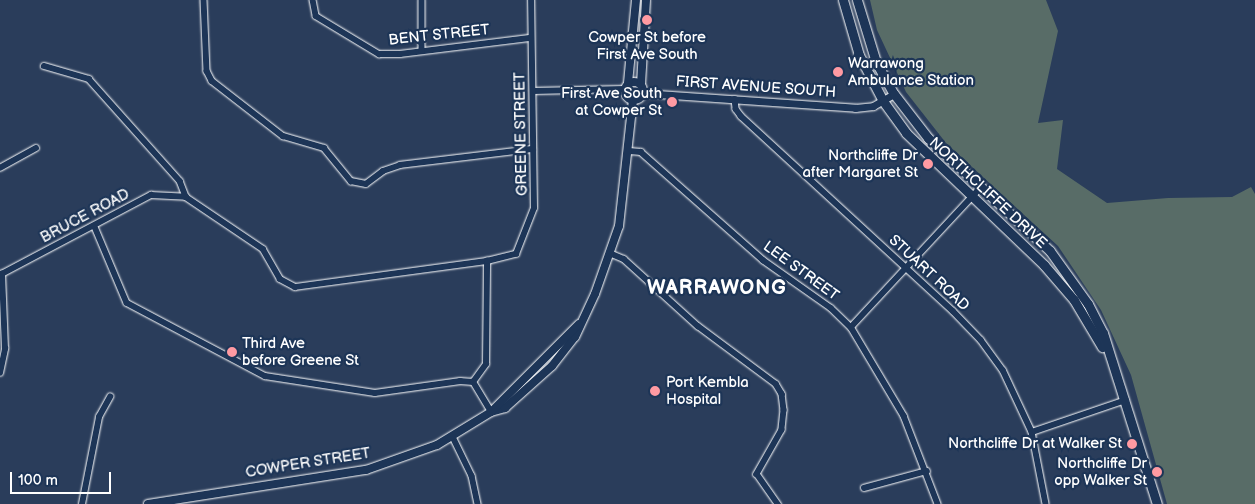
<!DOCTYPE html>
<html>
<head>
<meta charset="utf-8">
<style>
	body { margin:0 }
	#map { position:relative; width:1255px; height:504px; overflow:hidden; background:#2a3d5b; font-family:"Balsamiq Sans",sans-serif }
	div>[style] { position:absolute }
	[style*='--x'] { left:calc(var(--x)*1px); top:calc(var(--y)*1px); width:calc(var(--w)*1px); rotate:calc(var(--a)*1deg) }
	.green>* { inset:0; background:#586c67 }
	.roads { filter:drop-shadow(0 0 1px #fff) drop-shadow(0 0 1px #fff) }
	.minor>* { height:5.5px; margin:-2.75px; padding:0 2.75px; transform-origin:2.75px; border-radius:2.75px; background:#1d3557 }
	.tertiary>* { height:7px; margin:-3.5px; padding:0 3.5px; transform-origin:3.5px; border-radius:3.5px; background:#1d3557 }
	.secondary>* { height:8px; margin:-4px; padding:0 4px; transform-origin:4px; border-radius:4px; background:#1d3557 }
	.secondary>.ring { margin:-4px; padding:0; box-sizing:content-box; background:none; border:8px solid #1d3557; border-radius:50% }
	.primary>* { height:9px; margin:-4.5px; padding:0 4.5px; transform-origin:4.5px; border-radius:4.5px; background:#1d3557 }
	.dots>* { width:14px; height:14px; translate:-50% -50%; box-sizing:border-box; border:2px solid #1d3557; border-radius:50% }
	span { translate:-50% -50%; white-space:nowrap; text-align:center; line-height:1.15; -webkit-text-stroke:4.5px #1d3557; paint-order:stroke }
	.street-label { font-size:15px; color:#fff }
	.poi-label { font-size:15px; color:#fff }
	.left { translate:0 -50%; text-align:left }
	.right { translate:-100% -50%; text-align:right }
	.district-label { font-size:20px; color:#fff; font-weight:700; letter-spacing:1px }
	.scale { position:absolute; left:10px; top:472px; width:101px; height:22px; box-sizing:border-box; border:2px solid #fff; border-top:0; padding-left:6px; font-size:15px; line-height:18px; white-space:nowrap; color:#fff; -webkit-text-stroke:4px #1d3557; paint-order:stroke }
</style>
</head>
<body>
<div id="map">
	<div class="green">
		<i style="clip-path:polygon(870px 0,1046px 0,1058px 31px,1038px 123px,1063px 120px,1057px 169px,1107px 203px,1168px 198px,1232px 197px,1251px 187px,1255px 194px,1255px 504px,1167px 504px,1131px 375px,1101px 310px,1058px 246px,946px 143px,906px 92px,877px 30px)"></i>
	</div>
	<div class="roads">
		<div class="minor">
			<i style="--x:204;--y:0;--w:71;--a:87.6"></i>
			<i style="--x:207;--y:71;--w:11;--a:63"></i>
			<i style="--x:212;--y:81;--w:90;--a:37.8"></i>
			<i style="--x:283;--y:136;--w:43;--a:16.3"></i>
			<i style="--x:324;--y:148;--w:43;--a:50.7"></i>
			<i style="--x:351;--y:181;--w:15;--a:11"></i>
			<i style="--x:366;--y:184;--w:21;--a:-37"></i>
			<i style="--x:383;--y:171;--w:18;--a:-19"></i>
			<i style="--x:400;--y:165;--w:134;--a:-6.9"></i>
			<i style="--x:313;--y:0;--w:16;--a:79"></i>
			<i style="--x:316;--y:16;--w:74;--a:31.1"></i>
			<i style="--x:379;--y:54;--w:21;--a:0"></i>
			<i style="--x:400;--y:54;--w:132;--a:-7"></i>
			<i style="--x:422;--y:0;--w:51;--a:90"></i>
			<i style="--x:44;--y:66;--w:47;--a:16.1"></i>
			<i style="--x:89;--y:79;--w:137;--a:48.3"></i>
			<i style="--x:180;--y:181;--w:17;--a:69"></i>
			<i style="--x:186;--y:197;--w:93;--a:34"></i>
			<i style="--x:263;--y:249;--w:34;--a:60"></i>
			<i style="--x:280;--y:279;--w:17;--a:28"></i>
			<i style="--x:295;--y:287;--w:194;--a:-7.7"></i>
			<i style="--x:533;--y:91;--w:91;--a:-1.3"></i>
			<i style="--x:735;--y:99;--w:10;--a:84"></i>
			<i style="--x:736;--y:109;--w:9;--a:54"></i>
			<i style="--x:741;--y:116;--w:288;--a:42.6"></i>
			<i style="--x:953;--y:311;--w:40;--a:46"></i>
			<i style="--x:981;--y:340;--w:37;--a:54"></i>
			<i style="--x:1003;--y:370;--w:68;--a:64.9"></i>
			<i style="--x:1032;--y:432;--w:73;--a:79"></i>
			<i style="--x:629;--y:151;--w:12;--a:5"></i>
			<i style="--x:641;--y:152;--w:163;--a:41.5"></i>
			<i style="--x:763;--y:260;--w:83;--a:35.2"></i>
			<i style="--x:831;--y:308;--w:28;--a:44"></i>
			<i style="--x:851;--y:327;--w:104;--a:59.2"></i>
			<i style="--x:904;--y:416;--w:94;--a:68.9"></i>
			<i style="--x:0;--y:168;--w:41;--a:-29.1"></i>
			<i style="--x:95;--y:227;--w:82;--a:67.2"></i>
			<i style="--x:127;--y:303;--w:156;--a:27.9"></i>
			<i style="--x:265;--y:376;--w:111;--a:8.8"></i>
			<i style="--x:375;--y:393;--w:86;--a:-8"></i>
			<i style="--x:460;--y:381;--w:13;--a:4"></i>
			<i style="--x:612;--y:254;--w:13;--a:23"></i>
			<i style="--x:624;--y:259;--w:100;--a:42.2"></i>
			<i style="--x:698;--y:326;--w:97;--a:36.6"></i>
			<i style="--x:776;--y:384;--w:12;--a:59"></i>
			<i style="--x:782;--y:394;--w:16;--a:83"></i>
			<i style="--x:784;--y:410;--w:20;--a:96"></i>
			<i style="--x:782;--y:430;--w:51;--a:119.6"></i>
			<i style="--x:757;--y:474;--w:37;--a:55"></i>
			<i style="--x:0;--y:275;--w:171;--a:-27.9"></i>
			<i style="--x:151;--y:195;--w:35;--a:3"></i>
			<i style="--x:851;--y:327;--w:190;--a:-47.1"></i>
			<i style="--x:0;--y:373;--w:25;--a:-78"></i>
			<i style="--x:5;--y:349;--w:75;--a:-92.3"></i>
			<i style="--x:491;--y:412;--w:35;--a:-121"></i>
			<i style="--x:473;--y:382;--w:22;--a:-54"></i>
			<i style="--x:486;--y:364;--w:103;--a:-89.4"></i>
			<i style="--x:487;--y:261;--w:30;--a:-14"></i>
			<i style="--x:516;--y:254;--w:49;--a:-68.6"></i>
			<i style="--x:534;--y:208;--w:208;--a:-90.8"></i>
			<i style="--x:1032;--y:432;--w:99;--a:-18.8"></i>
			<i style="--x:453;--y:437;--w:43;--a:64"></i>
			<i style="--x:472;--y:476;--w:29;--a:78"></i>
			<i style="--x:864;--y:488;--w:65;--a:-15.1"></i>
			<i style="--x:82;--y:504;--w:89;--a:-78.9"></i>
			<i style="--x:99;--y:417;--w:23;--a:-61"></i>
		</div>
		<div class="tertiary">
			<i style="--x:643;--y:93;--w:213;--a:4"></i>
			<i style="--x:855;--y:108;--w:18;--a:-6"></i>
			<i style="--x:873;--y:106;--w:24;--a:-30"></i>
		</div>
		<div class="secondary">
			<i class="ring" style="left:625px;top:82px;width:10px;height:10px"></i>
			<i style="--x:628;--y:83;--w:83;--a:-84.5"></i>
			<i style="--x:641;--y:84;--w:84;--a:-86.6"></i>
			<i style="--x:491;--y:412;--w:15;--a:-16"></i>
			<i style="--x:505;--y:408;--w:63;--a:-41.8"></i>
			<i style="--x:552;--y:366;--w:37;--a:-52"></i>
			<i style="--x:575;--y:337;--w:47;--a:-65.1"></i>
			<i style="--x:595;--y:294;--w:72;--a:-70.6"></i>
			<i style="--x:619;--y:226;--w:127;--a:-83.7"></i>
			<i style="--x:148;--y:504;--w:221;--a:-8.9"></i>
			<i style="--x:366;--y:470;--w:75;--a:-19.4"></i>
			<i style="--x:437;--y:445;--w:63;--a:-31.4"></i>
			<i style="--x:491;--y:412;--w:124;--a:-45"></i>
		</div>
		<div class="primary">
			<i style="--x:843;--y:0;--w:57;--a:73.8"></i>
			<i style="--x:859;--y:55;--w:52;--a:62.4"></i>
			<i style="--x:883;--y:101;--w:39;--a:54"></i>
			<i style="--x:906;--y:133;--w:191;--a:43.7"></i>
			<i style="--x:1044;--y:265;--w:46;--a:49.4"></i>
			<i style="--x:1074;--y:300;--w:55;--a:59.2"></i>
			<i style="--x:857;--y:0;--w:65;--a:73"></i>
			<i style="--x:876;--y:62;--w:37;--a:61"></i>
			<i style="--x:894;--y:94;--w:56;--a:52.3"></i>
			<i style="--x:928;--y:138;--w:166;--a:42.8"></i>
			<i style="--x:1050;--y:251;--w:65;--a:54.4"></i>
			<i style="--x:1088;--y:304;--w:33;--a:63"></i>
			<i style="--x:1103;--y:333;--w:179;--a:72.5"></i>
		</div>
	</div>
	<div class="dots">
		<i style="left:647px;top:20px;background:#ff9aa2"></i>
		<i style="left:838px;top:72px;background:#ff9aa2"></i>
		<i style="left:672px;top:102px;background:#ff9aa2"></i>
		<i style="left:928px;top:164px;background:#ff9aa2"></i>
		<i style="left:232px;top:352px;background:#ff9aa2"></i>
		<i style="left:655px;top:391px;background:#ff9aa2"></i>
		<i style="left:1132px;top:444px;background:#ff9aa2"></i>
		<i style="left:1157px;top:472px;background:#ff9aa2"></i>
	</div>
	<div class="street-label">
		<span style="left:439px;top:35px;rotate:-6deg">BENT STREET</span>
		<span style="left:756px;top:87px;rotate:4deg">FIRST AVENUE SOUTH</span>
		<span style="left:521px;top:134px;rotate:-91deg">GREENE STREET</span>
		<span style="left:988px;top:193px;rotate:43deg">NORTHCLIFFE DRIVE</span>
		<span style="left:85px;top:216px;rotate:-28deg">BRUCE ROAD</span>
		<span style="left:801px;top:271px;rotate:36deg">LEE STREET</span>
		<span style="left:929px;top:273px;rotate:43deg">STUART ROAD</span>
		<span style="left:308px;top:463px;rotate:-9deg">COWPER STREET</span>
	</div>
	<div class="poi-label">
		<span style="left:647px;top:46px">Cowper St before<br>First Ave South</span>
		<span class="left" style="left:848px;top:72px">Warrawong<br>Ambulance Station</span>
		<span class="right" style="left:662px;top:102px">First Ave South<br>at Cowper St</span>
		<span class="right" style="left:918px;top:164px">Northcliffe Dr<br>after Margaret St</span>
		<span class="left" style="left:242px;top:352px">Third Ave<br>before Greene St</span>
		<span class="left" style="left:666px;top:391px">Port Kembla<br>Hospital</span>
		<span class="right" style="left:1122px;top:444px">Northcliffe Dr at Walker St</span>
		<span class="right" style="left:1147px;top:472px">Northcliffe Dr<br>opp Walker St</span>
	</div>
	<div class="district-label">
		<span style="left:717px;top:288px">WARRAWONG</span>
	</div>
	<div class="scale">100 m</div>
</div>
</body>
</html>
